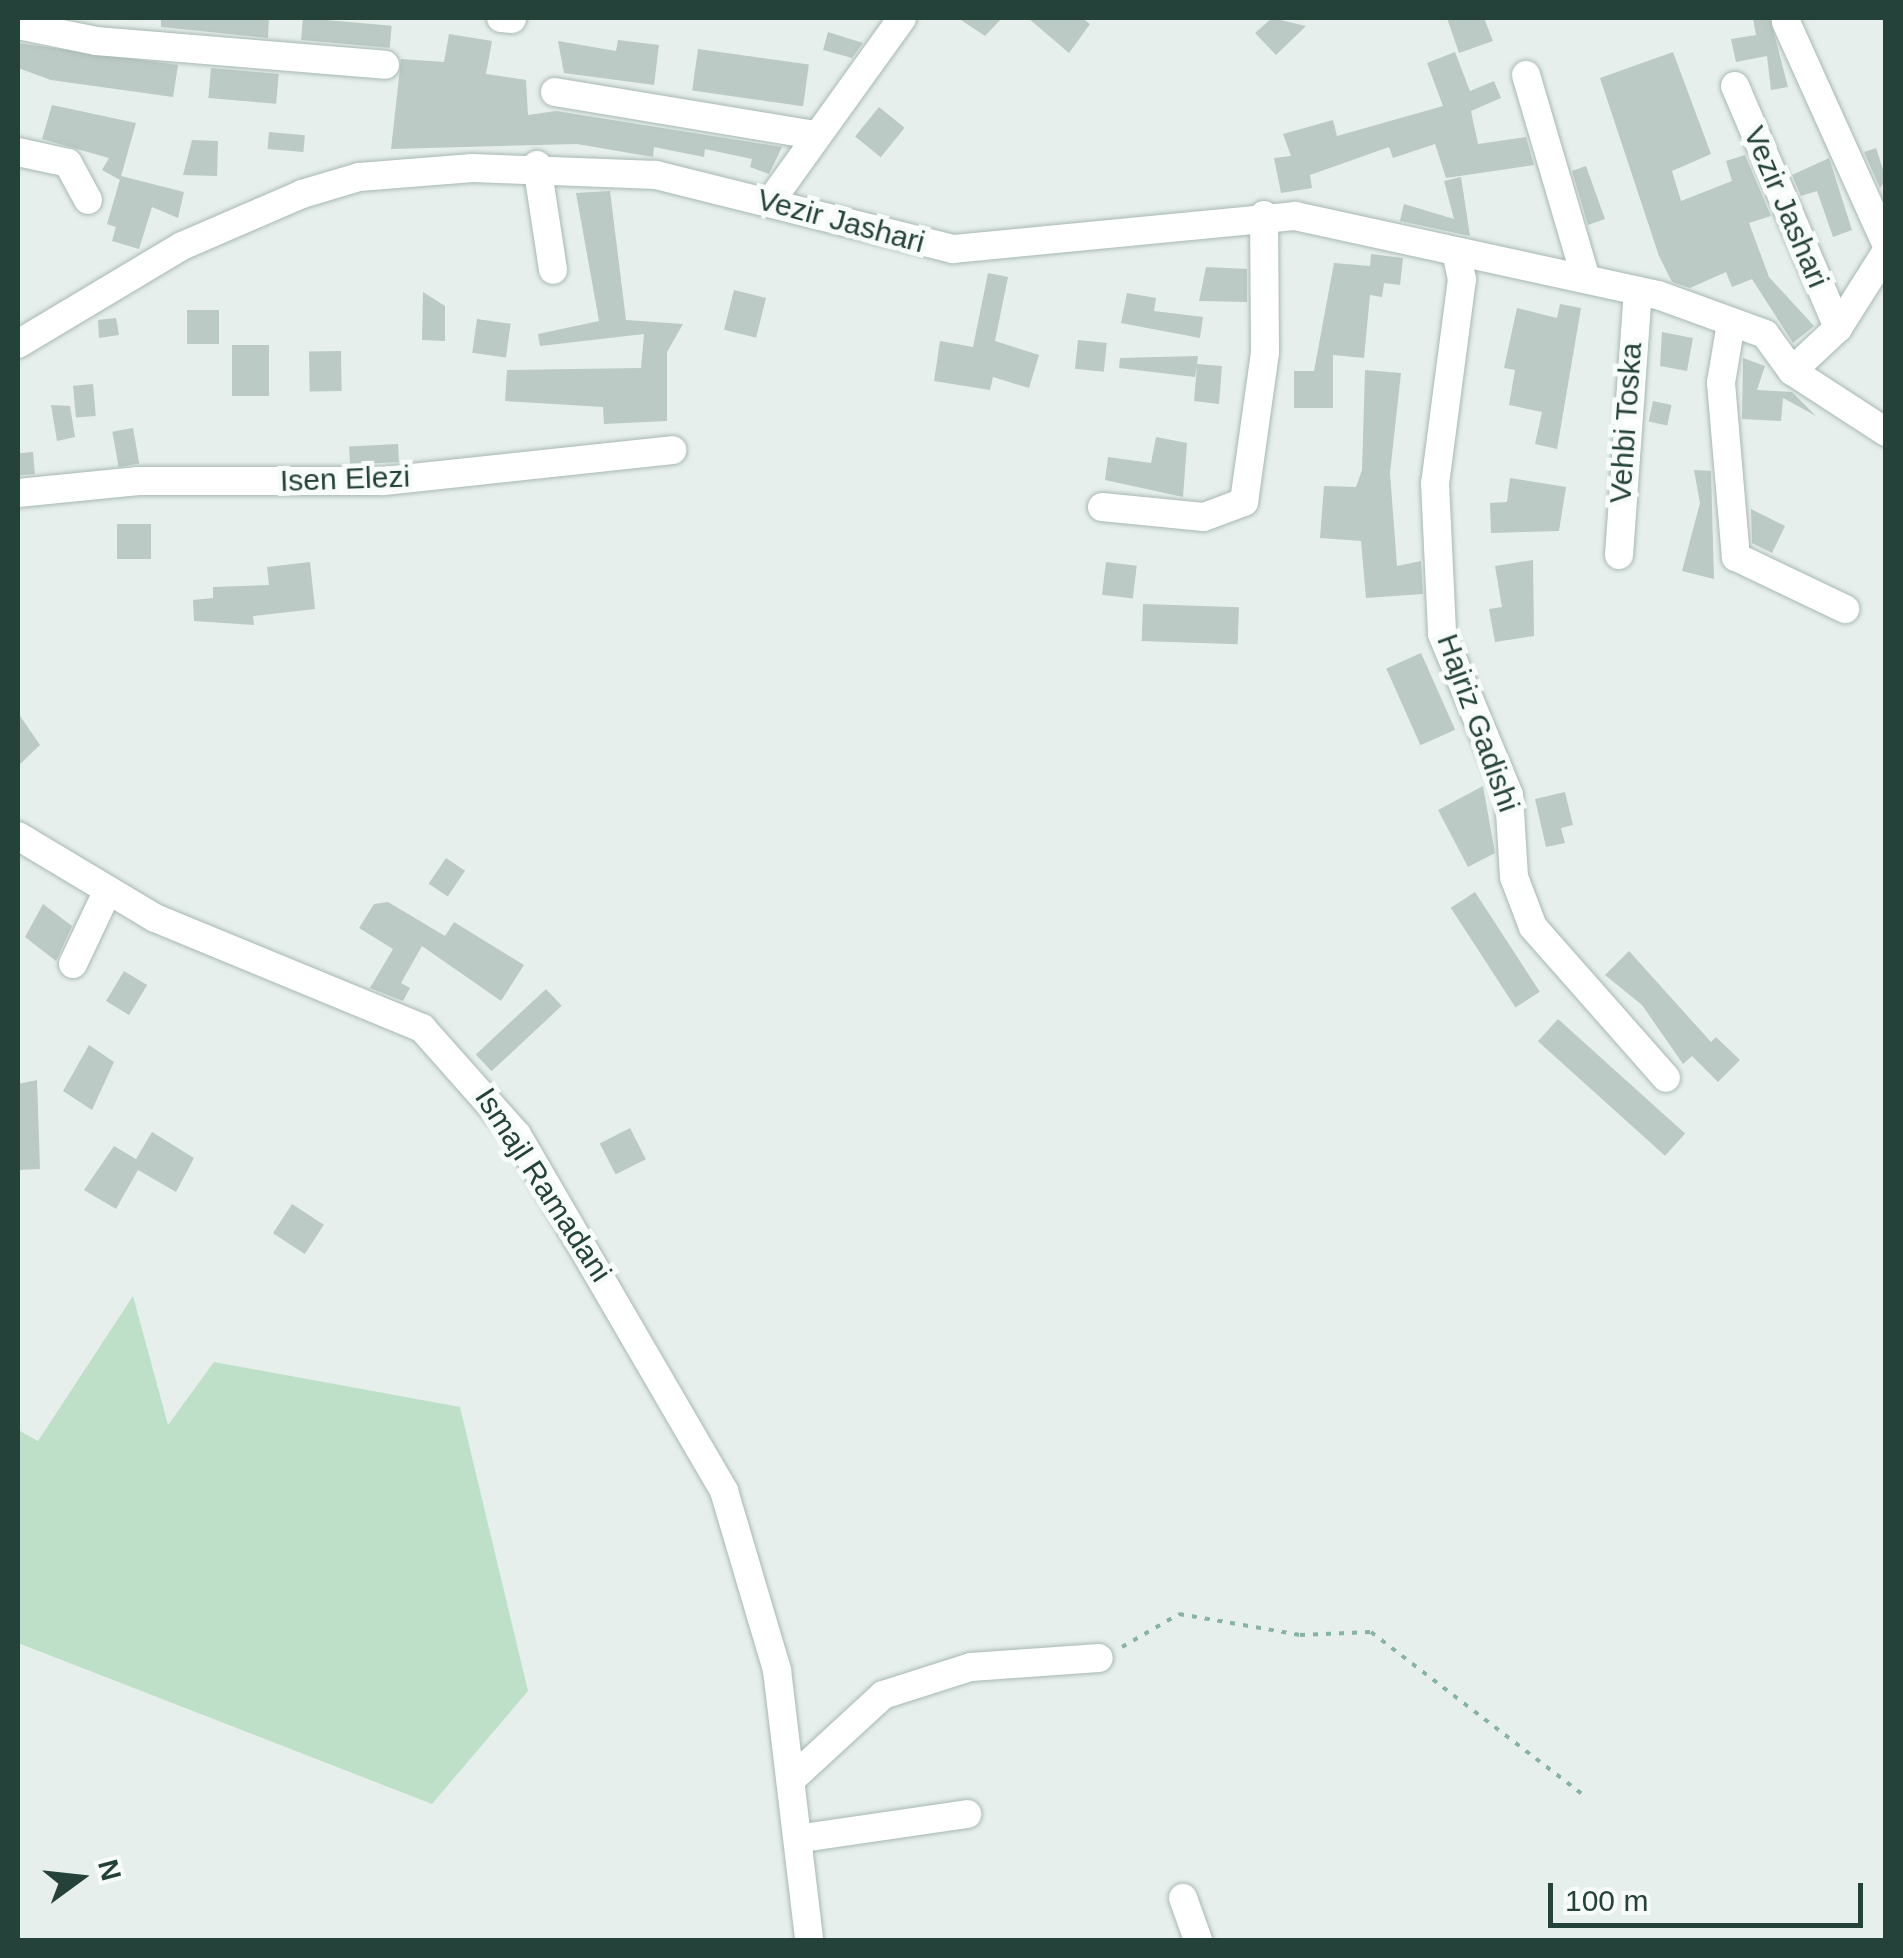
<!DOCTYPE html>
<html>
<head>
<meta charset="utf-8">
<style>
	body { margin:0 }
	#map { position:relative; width:1903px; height:1958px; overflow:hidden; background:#e6efeb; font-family:Arial,sans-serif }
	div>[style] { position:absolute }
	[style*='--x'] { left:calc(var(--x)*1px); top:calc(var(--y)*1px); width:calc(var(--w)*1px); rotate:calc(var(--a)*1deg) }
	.green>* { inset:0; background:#bfe0c8 }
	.building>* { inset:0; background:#bbcac4; transform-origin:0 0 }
	.path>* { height:4px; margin-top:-2px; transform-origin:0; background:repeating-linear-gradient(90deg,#86b3a5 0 5px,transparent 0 13px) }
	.roads { filter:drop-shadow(0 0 2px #a8b8b2) drop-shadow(0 0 2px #a8b8b2) }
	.minor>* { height:28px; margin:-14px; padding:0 14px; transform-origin:14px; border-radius:14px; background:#fff }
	span { translate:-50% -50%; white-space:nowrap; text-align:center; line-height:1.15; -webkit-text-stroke:10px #f7fbf9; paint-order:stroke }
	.street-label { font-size:30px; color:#24423a }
	.frame { position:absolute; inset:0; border:20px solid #24423a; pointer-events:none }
	.north { position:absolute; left:30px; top:1828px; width:100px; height:100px; -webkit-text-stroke:8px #f7fbf9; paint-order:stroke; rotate:75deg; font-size:28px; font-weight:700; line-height:40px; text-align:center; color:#24423a }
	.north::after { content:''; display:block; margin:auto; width:35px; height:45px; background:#24423a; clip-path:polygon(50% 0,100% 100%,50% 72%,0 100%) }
	.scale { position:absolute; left:1548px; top:1883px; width:315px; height:45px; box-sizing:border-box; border:5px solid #24423a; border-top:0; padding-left:12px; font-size:30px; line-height:35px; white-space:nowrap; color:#24423a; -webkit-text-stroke:8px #f7fbf9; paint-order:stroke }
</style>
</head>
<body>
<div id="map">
	<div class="green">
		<i style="clip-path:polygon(133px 1296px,168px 1425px,214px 1362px,460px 1407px,528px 1691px,432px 1804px,18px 1643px,18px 1430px,38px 1441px)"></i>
	</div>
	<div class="building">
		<i style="clip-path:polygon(161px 18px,269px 18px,268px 38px,161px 27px)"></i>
		<i style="left:303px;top:18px;width:89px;height:22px;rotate:5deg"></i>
		<i style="clip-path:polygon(958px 18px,1002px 18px,985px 36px)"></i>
		<i style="clip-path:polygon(1028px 18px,1082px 18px,1090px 24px,1069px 53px)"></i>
		<i style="clip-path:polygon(1272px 18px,1306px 26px,1276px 55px,1255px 33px)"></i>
		<i style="clip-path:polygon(1447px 18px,1484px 18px,1493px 41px,1459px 53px)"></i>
		<i style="clip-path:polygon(1753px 18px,1770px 18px,1788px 87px,1771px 90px,1767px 56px,1736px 62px,1731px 39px,1756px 35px)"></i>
		<i style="clip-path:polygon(828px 32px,863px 43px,852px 58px,823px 50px)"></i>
		<i style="clip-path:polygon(449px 34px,492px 41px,486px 74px,526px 80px,528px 115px,556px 111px,782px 147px,769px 174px,750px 167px,752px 159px,705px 149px,704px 157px,654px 147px,653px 157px,577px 144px,391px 149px,401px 59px,444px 62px)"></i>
		<i style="clip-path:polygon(618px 40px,659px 45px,654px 85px,564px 73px,558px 41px,616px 51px)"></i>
		<i style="clip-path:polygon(18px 43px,178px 65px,173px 97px,51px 80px,18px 68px)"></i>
		<i style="left:698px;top:49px;width:112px;height:42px;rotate:8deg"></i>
		<i style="clip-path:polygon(1455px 52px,1470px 91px,1494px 81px,1501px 98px,1471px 111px,1478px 144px,1526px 137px,1534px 165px,1446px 178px,1435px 144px,1393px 158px,1389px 147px,1310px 175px,1312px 188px,1281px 193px,1274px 158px,1291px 156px,1283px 134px,1333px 120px,1337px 136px,1443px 106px,1427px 63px)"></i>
		<i style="clip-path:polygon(1673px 52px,1711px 154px,1672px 171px,1681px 201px,1732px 181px,1726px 161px,1745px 155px,1771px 216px,1749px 223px,1769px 277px,1814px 326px,1793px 343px,1752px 279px,1732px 287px,1726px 272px,1690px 288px,1672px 282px,1659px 256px,1600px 78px)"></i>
		<i style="left:211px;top:68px;width:68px;height:30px;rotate:5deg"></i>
		<i style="clip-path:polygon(52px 105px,136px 123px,120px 180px,102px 170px,109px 158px,42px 139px)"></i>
		<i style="left:879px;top:107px;width:33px;height:38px;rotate:39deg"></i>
		<i style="left:269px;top:132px;width:36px;height:17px;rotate:5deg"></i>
		<i style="clip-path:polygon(192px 140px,218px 141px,217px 176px,183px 175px)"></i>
		<i style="clip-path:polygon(1876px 148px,1886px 179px,1880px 188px,1864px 152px)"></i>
		<i style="clip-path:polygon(1829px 158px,1852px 230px,1833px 237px,1817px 191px,1801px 196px,1792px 175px)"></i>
		<i style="clip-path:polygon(1586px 166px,1605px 219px,1588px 225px,1572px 171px)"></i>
		<i style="clip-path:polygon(121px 176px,184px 192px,178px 218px,152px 207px,139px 249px,112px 241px,116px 227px,107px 224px)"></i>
		<i style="clip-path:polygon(1461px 177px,1470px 236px,1400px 221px,1404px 204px,1454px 219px,1444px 181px)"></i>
		<i style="clip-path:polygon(610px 191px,626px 320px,683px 324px,667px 352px,667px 421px,604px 424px,603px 407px,505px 401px,507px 370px,641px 368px,644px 334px,540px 346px,538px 334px,599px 321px,576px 193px)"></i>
		<i style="clip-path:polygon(1371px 254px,1403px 258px,1400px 285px,1384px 283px,1382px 297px,1370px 295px,1364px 358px,1333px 355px,1333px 408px,1294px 408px,1294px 371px,1314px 371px,1334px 263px,1370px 266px)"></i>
		<i style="clip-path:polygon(1206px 267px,1247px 269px,1247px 302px,1199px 301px)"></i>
		<i style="clip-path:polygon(988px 273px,1008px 277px,995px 341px,1039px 355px,1029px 388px,993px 377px,990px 390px,934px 381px,940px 341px,973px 347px)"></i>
		<i style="left:734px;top:290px;width:33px;height:41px;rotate:14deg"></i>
		<i style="clip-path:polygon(423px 292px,445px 306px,445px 341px,422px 340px)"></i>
		<i style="clip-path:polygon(1127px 293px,1156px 298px,1154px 311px,1203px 317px,1200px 338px,1121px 323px)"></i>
		<i style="clip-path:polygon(1560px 304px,1581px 308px,1557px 449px,1535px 444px,1542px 412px,1509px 405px,1515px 370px,1504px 368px,1517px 308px,1557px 318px)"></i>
		<i style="left:219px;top:310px;width:34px;height:32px;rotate:90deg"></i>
		<i style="clip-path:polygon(116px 318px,119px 335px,99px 338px,98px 320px)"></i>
		<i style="left:477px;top:319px;width:34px;height:34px;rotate:8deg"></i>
		<i style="clip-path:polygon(1662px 332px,1693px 338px,1687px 371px,1660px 366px)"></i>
		<i style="left:1078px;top:340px;width:29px;height:29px;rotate:6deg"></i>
		<i style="left:232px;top:345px;width:37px;height:51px"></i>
		<i style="left:341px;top:351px;width:40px;height:32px;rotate:89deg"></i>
		<i style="clip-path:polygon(1198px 356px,1197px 364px,1222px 366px,1219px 404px,1194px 401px,1197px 366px,1195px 377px,1119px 368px,1120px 358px)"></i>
		<i style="clip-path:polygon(1743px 358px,1765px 366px,1757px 390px,1792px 392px,1816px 416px,1783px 398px,1781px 421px,1742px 419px)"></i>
		<i style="clip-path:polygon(1365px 370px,1401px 373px,1390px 473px,1397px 566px,1421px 561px,1423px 594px,1366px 598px,1361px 541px,1320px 538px,1324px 486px,1356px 487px,1362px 470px)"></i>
		<i style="left:93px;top:384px;width:32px;height:20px;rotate:85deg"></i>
		<i style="left:1653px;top:401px;width:19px;height:21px;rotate:12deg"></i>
		<i style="clip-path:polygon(51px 405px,70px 406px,75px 437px,57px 441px)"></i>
		<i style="left:133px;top:428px;width:36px;height:21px;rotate:80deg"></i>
		<i style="clip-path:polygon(1156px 437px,1187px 443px,1183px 497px,1105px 480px,1108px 457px,1151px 463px)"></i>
		<i style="left:398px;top:444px;width:18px;height:49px;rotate:87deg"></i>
		<i style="left:33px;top:452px;width:22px;height:15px;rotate:85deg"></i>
		<i style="clip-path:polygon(1694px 470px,1711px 471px,1714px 579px,1682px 571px,1700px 503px)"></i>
		<i style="clip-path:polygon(1510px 478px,1566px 487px,1559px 531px,1491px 533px,1490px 503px,1507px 502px)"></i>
		<i style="clip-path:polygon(1751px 509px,1785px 526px,1772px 553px,1752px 543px)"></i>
		<i style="left:117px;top:524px;width:34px;height:35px"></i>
		<i style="clip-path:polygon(1533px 560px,1534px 636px,1495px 642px,1489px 609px,1502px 607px,1495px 566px)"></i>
		<i style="clip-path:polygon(310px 562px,315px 609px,253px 616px,254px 625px,194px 621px,193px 600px,213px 598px,213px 587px,269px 585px,267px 567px)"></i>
		<i style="left:1106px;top:562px;width:31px;height:33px;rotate:7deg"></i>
		<i style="left:1143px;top:604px;width:96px;height:37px;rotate:2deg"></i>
		<i style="left:1421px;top:653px;width:84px;height:38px;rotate:66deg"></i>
		<i style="clip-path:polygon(18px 713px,40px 745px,18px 766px)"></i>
		<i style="clip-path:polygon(1483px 786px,1495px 853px,1468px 867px,1438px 810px)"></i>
		<i style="clip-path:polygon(1565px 792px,1573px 825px,1561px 828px,1565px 843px,1546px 847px,1535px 799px)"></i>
		<i style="left:446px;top:858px;width:23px;height:31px;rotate:34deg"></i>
		<i style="left:1475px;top:892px;width:119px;height:29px;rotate:57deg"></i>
		<i style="clip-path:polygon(388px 902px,445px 936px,454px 922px,524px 965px,501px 1001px,422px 946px,401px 983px,410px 988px,403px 1001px,370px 988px,393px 949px,359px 928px,374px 904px)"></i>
		<i style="clip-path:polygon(43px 904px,72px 926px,56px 961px,25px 937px)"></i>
		<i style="clip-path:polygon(1629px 951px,1711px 1042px,1716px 1037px,1740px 1060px,1718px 1082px,1692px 1056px,1683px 1064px,1642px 1005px,1605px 975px)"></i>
		<i style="left:124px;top:971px;width:27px;height:35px;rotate:31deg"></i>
		<i style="left:546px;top:989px;width:23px;height:96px;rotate:47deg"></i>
		<i style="left:1558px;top:1019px;width:171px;height:30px;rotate:42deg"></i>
		<i style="clip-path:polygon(89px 1045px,114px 1062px,92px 1110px,63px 1091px)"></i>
		<i style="clip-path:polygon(37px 1080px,40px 1169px,18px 1170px,18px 1084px)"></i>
		<i style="left:630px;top:1128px;width:35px;height:34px;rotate:63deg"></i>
		<i style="clip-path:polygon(152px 1132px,194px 1158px,176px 1192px,138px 1170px,116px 1209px,84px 1190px,114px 1146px,136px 1159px)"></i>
		<i style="left:292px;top:1204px;width:38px;height:35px;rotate:33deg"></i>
	</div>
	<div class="path">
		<i style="--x:1122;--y:1647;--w:66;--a:-30.1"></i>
		<i style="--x:1179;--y:1614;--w:123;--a:9.8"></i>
		<i style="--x:1300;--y:1635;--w:71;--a:-2.4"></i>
		<i style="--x:1371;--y:1632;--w:265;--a:37.5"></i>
	</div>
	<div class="roads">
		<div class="minor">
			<i style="--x:501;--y:18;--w:11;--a:5"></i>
			<i style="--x:1786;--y:22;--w:243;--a:65.7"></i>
			<i style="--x:18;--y:25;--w:80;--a:11.6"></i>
			<i style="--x:96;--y:41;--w:290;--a:4.7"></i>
			<i style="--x:1526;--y:75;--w:209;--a:73.6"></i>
			<i style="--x:1735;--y:86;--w:263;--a:66.9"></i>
			<i style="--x:555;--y:92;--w:265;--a:9.4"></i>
			<i style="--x:18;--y:152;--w:51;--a:12.4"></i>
			<i style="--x:68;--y:163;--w:42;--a:61.6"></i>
			<i style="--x:537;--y:165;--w:106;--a:81.3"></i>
			<i style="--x:770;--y:202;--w:226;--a:-54.3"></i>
			<i style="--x:1457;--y:256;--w:24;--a:78"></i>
			<i style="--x:1462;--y:279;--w:206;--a:97.5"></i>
			<i style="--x:1435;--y:483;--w:151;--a:87.3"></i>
			<i style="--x:1442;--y:634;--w:174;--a:67.4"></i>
			<i style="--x:1509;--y:795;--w:82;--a:86.5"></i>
			<i style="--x:1514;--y:877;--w:53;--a:69.2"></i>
			<i style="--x:1533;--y:927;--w:201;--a:48.6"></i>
			<i style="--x:1731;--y:323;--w:61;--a:99.5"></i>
			<i style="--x:1721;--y:383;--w:175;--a:85.1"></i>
			<i style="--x:1736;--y:557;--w:121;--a:25.5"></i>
			<i style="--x:18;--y:344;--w:191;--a:-30.9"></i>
			<i style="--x:182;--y:246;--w:131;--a:-23.4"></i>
			<i style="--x:302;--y:194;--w:59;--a:-16.6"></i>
			<i style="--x:359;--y:177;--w:114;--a:-4.5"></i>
			<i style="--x:473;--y:168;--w:183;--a:2.2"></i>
			<i style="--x:656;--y:175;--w:306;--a:14"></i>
			<i style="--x:953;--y:249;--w:344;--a:-5.5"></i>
			<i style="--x:1295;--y:216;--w:371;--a:12.3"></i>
			<i style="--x:1658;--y:295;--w:114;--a:20"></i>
			<i style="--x:1765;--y:334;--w:46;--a:53.9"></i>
			<i style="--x:1792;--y:371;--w:63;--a:-43.1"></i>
			<i style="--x:1838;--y:328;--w:90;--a:-57.7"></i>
			<i style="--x:1792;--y:371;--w:112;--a:33"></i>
			<i style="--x:18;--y:493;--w:121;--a:-5.7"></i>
			<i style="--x:138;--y:481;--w:246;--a:0"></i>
			<i style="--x:384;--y:481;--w:290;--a:-6.1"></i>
			<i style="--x:1102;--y:507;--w:102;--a:5.6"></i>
			<i style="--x:1204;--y:517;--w:43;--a:-20.6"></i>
			<i style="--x:1244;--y:502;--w:150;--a:-82"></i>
			<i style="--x:1265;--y:353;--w:138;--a:-90.4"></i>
			<i style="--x:1619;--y:555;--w:265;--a:-85.9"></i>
			<i style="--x:18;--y:836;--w:160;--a:30.9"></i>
			<i style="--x:155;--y:918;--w:289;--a:22.4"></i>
			<i style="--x:422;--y:1028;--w:143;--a:48.4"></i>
			<i style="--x:517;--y:1135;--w:412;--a:59.8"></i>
			<i style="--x:724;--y:1491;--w:187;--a:73.5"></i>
			<i style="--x:777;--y:1670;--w:272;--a:83.2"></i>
			<i style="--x:73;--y:964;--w:80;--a:-64.7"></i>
			<i style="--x:795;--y:1776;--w:120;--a:-42.6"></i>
			<i style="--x:883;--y:1695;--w:92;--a:-17.7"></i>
			<i style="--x:971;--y:1667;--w:128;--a:-4"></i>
			<i style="--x:803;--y:1838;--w:166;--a:-8.3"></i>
			<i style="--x:1183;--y:1898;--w:45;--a:70.3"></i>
		</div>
	</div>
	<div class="street-label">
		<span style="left:1786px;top:207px;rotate:67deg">Vezir Jashari</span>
		<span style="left:841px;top:221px;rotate:15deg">Vezir Jashari</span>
		<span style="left:1626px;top:423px;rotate:-86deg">Vehbi Toska</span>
		<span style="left:345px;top:479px;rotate:-2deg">Isen Elezi</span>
		<span style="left:1478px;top:723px;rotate:70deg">Hajriz Gadishi</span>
		<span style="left:543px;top:1185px;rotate:57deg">Ismajl Ramadani</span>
	</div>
	<div class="frame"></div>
	<div class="north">N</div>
	<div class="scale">100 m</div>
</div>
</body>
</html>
